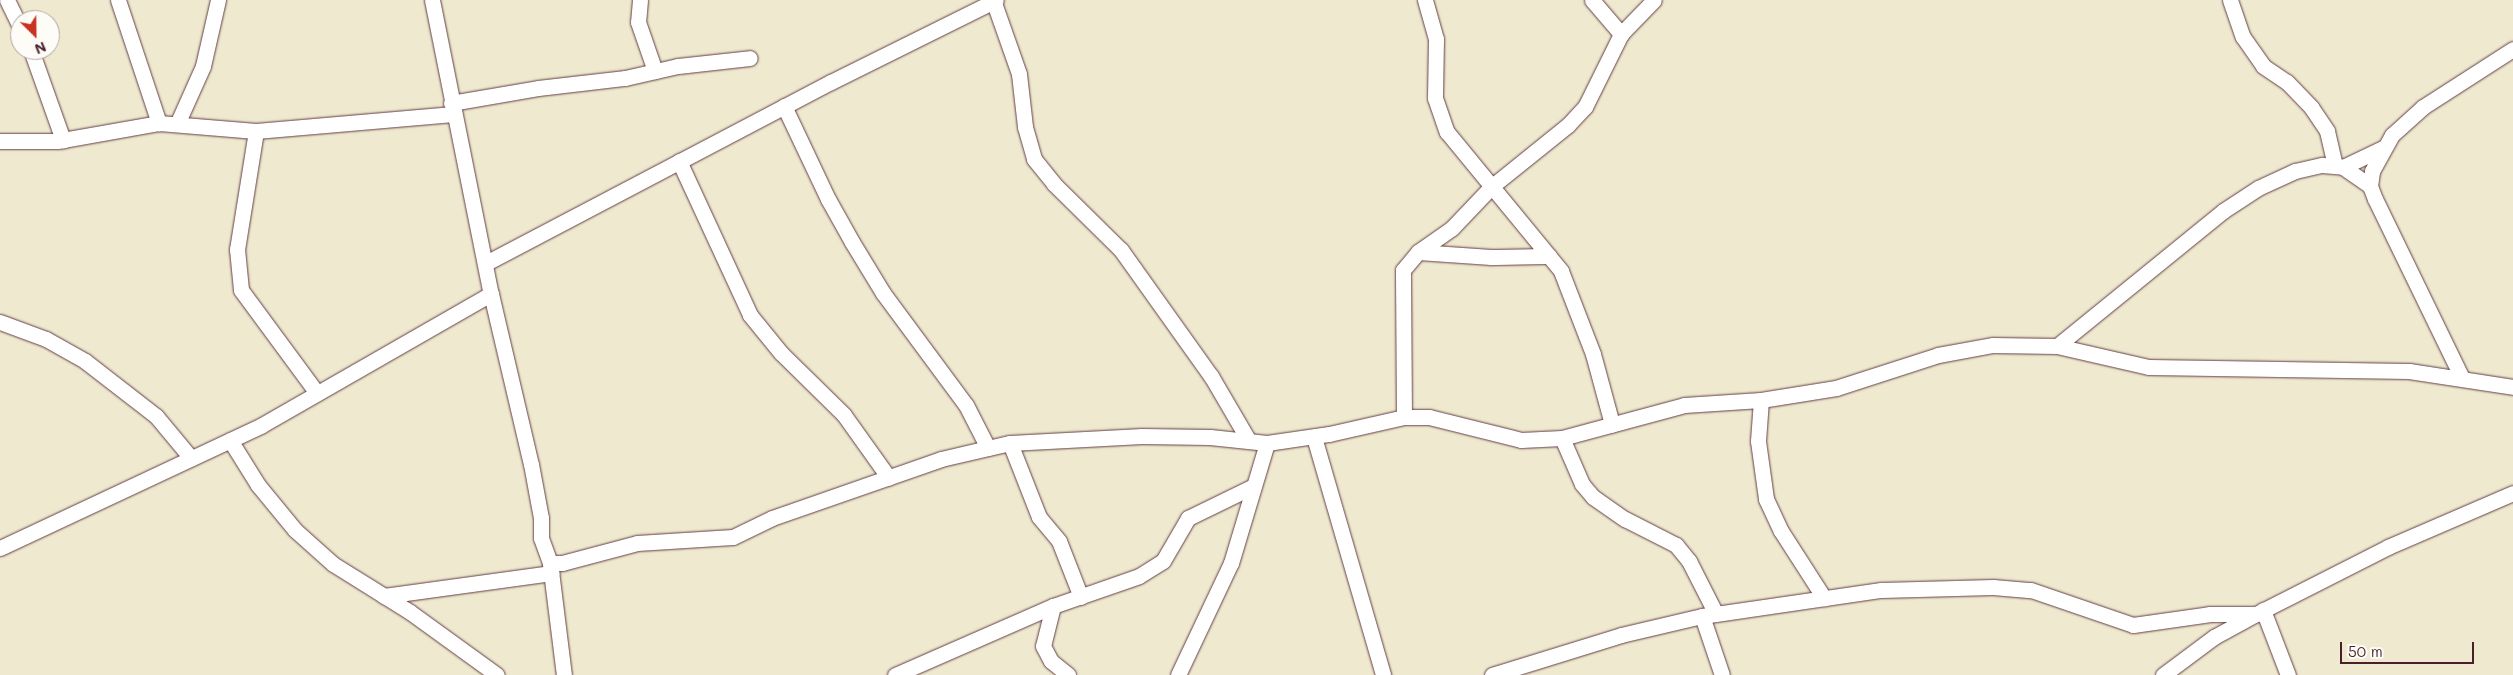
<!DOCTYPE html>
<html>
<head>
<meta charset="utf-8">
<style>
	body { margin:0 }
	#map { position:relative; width:2513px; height:675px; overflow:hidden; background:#efe9cf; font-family:Mali,sans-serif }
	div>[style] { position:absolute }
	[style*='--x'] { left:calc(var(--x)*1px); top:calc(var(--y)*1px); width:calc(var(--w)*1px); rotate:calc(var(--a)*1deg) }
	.roads { filter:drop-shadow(0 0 1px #633d44) drop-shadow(0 0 1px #633d44) }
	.minor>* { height:15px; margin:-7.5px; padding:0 7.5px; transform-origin:7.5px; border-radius:7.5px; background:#fff }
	span { translate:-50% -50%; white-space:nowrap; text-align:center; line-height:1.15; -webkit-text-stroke:4.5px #fdfcf7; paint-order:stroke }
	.north { position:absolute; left:10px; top:10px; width:50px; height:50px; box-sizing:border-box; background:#fdfcf7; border:1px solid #b5a4a5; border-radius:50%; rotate:157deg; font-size:14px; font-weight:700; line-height:20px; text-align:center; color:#4a1f2b }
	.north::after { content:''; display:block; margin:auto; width:18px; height:22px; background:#c8321e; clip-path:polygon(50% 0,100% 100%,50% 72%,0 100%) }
	.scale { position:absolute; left:2340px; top:642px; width:134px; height:22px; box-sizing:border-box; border:2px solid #4a1f2b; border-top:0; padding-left:6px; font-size:15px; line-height:18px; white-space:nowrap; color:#4a1f2b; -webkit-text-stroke:4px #fdfcf7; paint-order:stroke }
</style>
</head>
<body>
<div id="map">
	<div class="roads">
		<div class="minor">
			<i style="--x:7;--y:0;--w:30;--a:64"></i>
			<i style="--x:118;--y:0;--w:130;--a:71.6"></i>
			<i style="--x:432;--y:0;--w:300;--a:78.7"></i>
			<i style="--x:491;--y:294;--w:175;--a:76.8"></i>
			<i style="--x:531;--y:464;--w:55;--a:79.5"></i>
			<i style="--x:541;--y:518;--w:20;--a:90"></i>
			<i style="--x:541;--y:538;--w:27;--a:70"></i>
			<i style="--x:550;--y:563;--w:113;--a:82.9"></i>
			<i style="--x:640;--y:0;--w:22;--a:95"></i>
			<i style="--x:638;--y:22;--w:52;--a:70.9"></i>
			<i style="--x:993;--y:0;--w:78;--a:70.6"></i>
			<i style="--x:1019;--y:74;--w:53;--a:83.5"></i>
			<i style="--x:1025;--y:127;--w:33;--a:74"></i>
			<i style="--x:1034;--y:159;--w:32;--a:51"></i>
			<i style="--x:1054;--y:184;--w:94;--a:44.6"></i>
			<i style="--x:1121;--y:250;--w:155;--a:54.5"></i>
			<i style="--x:1211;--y:376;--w:75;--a:59.7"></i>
			<i style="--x:1425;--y:0;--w:41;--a:74.2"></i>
			<i style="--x:1436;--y:39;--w:59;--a:91"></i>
			<i style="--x:1435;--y:98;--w:36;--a:71"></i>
			<i style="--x:1447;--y:132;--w:180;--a:50.6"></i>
			<i style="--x:1561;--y:271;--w:89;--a:68.9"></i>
			<i style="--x:1593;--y:354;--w:73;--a:74.8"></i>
			<i style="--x:1592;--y:0;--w:45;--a:49.5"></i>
			<i style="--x:2230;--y:0;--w:39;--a:71"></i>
			<i style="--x:2243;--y:37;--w:35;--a:55"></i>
			<i style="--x:2263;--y:66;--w:29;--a:34"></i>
			<i style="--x:2287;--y:82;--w:35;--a:46"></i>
			<i style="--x:2311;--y:107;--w:29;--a:56"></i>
			<i style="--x:2327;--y:131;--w:36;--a:77"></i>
			<i style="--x:31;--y:50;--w:96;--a:70.4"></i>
			<i style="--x:451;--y:103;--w:88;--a:-9.8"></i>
			<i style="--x:538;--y:88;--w:88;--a:-6.6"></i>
			<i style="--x:625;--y:78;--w:54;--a:-12.8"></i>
			<i style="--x:678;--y:66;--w:72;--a:-6.3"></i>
			<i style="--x:784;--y:106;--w:103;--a:64.7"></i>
			<i style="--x:828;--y:199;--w:49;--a:60.8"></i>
			<i style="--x:852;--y:242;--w:60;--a:58.7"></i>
			<i style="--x:883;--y:293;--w:139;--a:53.5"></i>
			<i style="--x:966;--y:405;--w:48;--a:62.9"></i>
			<i style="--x:178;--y:122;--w:61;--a:-65.9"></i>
			<i style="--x:203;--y:66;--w:68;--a:-77.2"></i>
			<i style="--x:256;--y:131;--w:120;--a:99.1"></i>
			<i style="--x:237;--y:249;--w:41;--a:84.4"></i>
			<i style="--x:241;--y:290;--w:128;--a:53.6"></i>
			<i style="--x:0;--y:141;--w:57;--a:0"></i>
			<i style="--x:57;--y:141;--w:104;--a:-10"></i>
			<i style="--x:159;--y:123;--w:97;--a:4.7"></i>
			<i style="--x:256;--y:131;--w:198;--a:-4.9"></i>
			<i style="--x:679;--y:161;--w:170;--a:65.2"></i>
			<i style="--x:750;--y:315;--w:49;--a:50.8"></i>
			<i style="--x:781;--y:353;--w:88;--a:44.5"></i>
			<i style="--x:844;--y:415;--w:77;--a:54.5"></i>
			<i style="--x:2343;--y:167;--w:44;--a:-25.4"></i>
			<i style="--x:1418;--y:252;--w:73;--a:3.9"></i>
			<i style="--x:1491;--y:257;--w:58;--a:-1"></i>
			<i style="--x:486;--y:263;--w:390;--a:-27.7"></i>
			<i style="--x:831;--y:82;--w:184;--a:-26.4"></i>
			<i style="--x:0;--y:322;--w:49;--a:20.3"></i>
			<i style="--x:46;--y:339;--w:45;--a:29.4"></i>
			<i style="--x:85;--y:361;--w:90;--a:37.8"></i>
			<i style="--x:156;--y:416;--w:55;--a:50.2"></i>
			<i style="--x:2057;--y:346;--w:214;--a:-39.1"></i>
			<i style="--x:2223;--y:211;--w:42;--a:-33.3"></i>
			<i style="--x:2258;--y:188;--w:41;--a:-24.7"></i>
			<i style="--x:2295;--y:171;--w:28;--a:-13"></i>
			<i style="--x:2322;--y:165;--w:21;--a:5"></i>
			<i style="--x:2343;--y:167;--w:33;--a:35"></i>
			<i style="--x:2462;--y:378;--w:199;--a:-115.9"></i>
			<i style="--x:2375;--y:199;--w:14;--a:-111"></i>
			<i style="--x:2370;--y:186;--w:15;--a:-82"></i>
			<i style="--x:2372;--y:171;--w:41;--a:-60.9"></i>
			<i style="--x:2392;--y:135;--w:42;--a:-42.1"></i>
			<i style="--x:2423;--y:107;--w:107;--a:-32.8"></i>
			<i style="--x:1761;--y:400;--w:41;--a:94.2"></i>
			<i style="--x:1758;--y:441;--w:59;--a:82.1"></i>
			<i style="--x:1766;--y:499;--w:35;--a:65"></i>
			<i style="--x:1781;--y:531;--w:80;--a:57.3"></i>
			<i style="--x:1404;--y:417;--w:147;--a:-90.4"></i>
			<i style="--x:1403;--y:270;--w:23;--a:-50"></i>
			<i style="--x:1418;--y:252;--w:42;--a:-35.2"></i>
			<i style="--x:1452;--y:228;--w:57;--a:-46.4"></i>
			<i style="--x:1491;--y:187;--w:99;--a:-38.8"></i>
			<i style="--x:1568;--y:125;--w:25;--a:-47"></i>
			<i style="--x:1585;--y:107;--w:81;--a:-63.7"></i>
			<i style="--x:1621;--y:34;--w:47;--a:-45.9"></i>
			<i style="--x:1314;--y:437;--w:248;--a:73.8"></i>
			<i style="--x:1562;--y:438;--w:50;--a:66.5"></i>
			<i style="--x:1582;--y:484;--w:17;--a:50"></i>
			<i style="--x:1593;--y:497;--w:39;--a:35"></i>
			<i style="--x:1625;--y:519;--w:57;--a:27"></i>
			<i style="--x:1676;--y:545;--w:21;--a:51"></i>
			<i style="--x:1689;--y:561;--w:59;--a:63"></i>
			<i style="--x:230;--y:440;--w:53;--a:58.1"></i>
			<i style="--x:258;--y:485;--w:58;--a:50.6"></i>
			<i style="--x:295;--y:530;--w:51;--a:41.8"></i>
			<i style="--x:333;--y:564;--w:91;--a:31.9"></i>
			<i style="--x:410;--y:612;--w:107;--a:35.9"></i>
			<i style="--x:1010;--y:443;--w:79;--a:68.6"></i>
			<i style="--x:1039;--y:517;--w:31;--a:50"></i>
			<i style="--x:1059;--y:541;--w:60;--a:68.6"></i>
			<i style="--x:0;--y:548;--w:289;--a:-25.1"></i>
			<i style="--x:262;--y:425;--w:264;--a:-29.8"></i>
			<i style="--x:550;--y:563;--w:12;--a:0"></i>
			<i style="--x:562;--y:563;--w:78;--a:-14.9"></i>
			<i style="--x:637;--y:543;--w:96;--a:-3.6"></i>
			<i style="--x:733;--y:537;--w:43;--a:-26"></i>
			<i style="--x:772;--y:518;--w:179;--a:-19.2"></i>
			<i style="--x:941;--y:459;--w:71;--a:-13.1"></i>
			<i style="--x:1010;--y:443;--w:132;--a:-3"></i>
			<i style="--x:1142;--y:436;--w:68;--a:0.8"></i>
			<i style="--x:1210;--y:437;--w:57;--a:6"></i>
			<i style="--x:1267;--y:443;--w:63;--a:-8.3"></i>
			<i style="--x:1329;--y:434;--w:77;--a:-12.8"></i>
			<i style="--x:1404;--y:417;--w:25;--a:0"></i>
			<i style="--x:1429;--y:417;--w:95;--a:14"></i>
			<i style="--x:1521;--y:440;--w:41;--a:-2.8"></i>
			<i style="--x:1562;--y:438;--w:126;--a:-15.1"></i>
			<i style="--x:1684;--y:405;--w:77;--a:-3.7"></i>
			<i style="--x:1761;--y:400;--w:76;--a:-9.1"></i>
			<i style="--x:1836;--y:388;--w:107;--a:-17.9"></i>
			<i style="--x:1938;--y:355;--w:56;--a:-10.3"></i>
			<i style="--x:1993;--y:345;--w:64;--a:0.9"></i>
			<i style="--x:2057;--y:346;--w:94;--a:12.9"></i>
			<i style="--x:2149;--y:367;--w:260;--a:0.9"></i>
			<i style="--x:2409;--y:371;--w:105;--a:8.7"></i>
			<i style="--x:384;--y:596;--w:169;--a:-7.8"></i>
			<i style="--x:1053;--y:606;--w:41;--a:104"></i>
			<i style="--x:1043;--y:646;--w:17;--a:62"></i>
			<i style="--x:1051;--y:661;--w:22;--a:39"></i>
			<i style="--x:2263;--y:610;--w:70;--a:69"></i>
			<i style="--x:1702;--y:616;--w:62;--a:71.3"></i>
			<i style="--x:895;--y:675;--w:172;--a:-23.6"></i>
			<i style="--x:1053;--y:606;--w:91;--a:-19.2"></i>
			<i style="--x:1139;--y:576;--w:28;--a:-32"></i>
			<i style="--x:1163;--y:561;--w:50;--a:-59.8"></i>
			<i style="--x:1188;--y:518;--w:73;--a:-25.9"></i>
			<i style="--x:1178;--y:675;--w:124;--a:-64.7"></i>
			<i style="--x:1231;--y:563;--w:125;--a:-73.3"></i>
			<i style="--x:1492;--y:675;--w:135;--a:-17.2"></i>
			<i style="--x:1621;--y:635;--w:83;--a:-13.2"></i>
			<i style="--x:1702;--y:616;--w:181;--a:-8.3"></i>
			<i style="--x:1881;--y:590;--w:112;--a:-1.5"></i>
			<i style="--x:1993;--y:587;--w:38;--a:5"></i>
			<i style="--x:2031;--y:590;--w:108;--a:18.9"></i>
			<i style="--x:2133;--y:625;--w:78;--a:-8.1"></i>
			<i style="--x:2210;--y:614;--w:46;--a:0"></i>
			<i style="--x:2163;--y:675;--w:64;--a:-36.7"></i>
			<i style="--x:2214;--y:637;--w:48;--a:-28.7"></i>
			<i style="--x:2256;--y:614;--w:148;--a:-26.9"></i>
			<i style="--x:2388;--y:547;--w:136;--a:-23.4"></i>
		</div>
	</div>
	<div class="north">N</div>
	<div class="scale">50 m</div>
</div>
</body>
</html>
